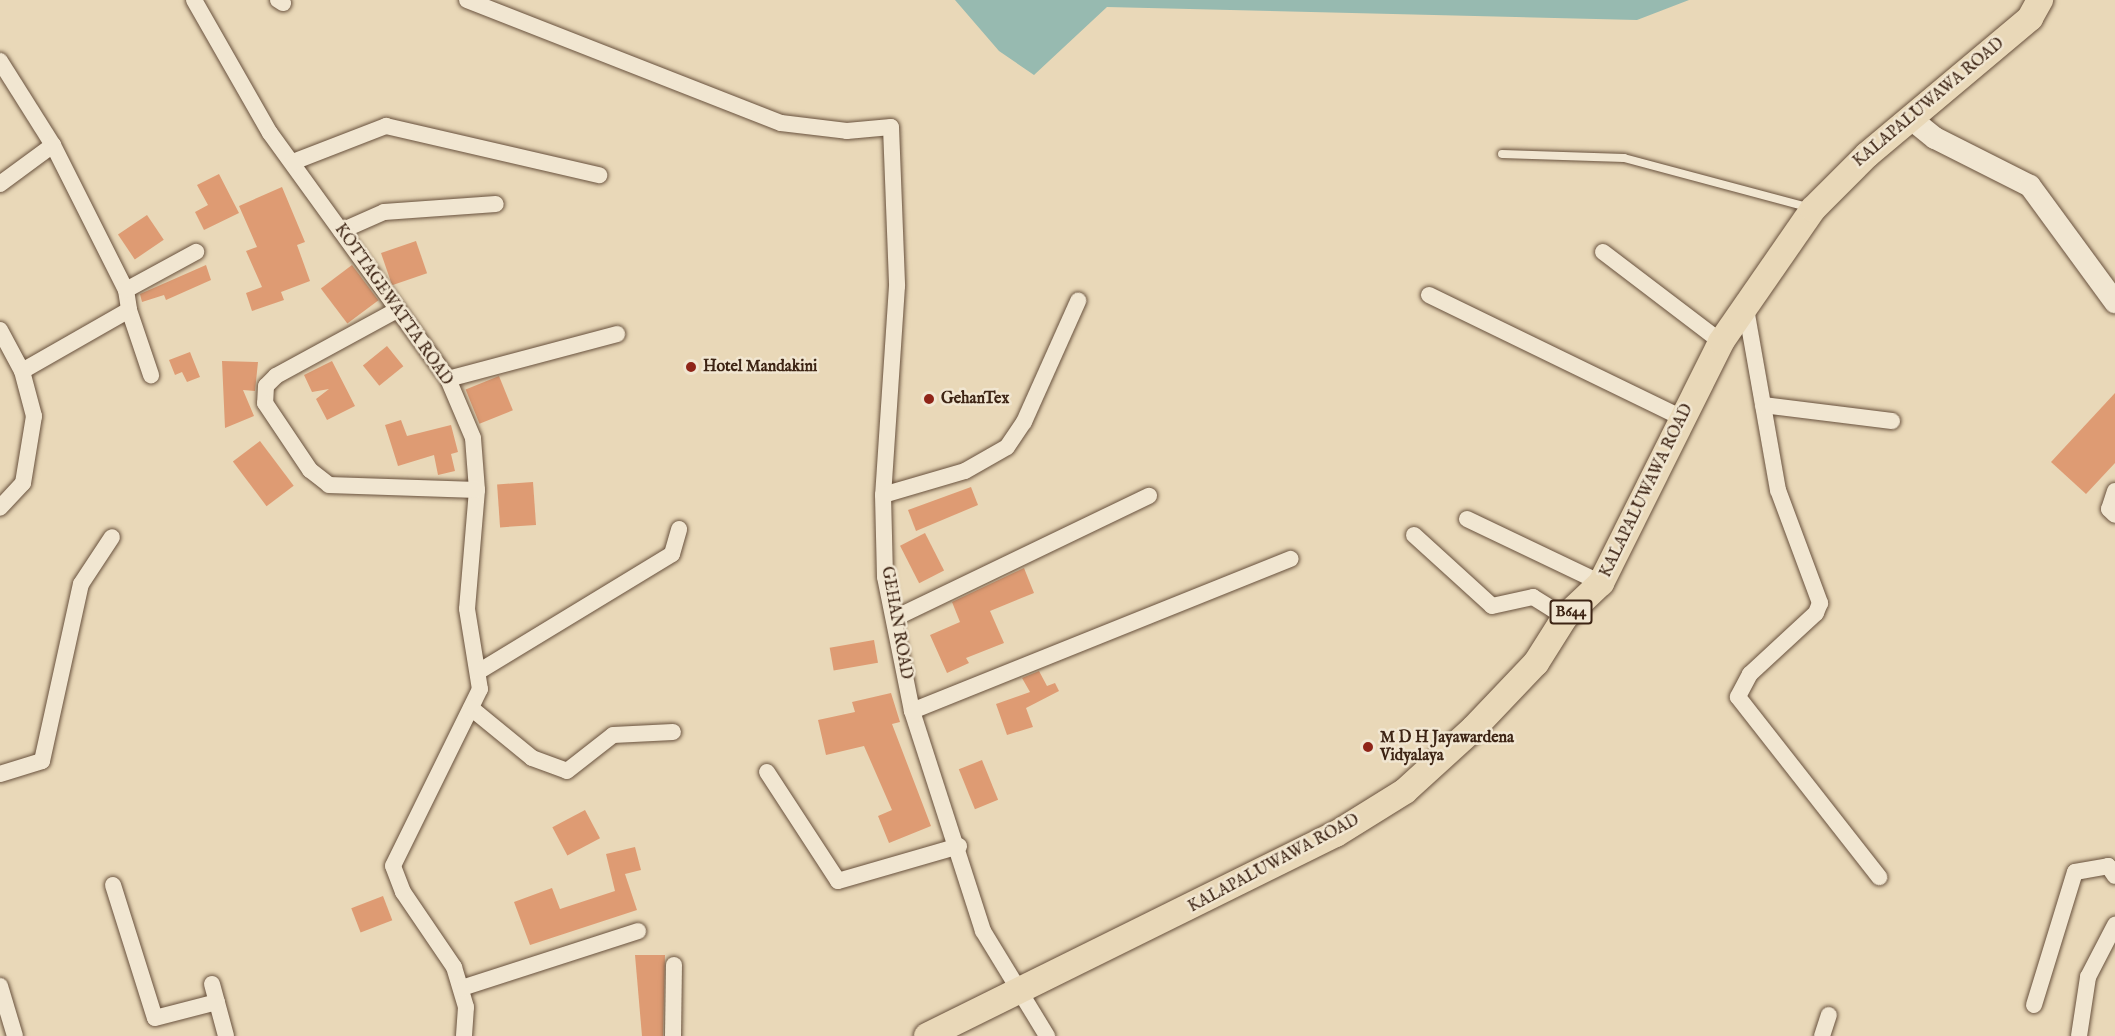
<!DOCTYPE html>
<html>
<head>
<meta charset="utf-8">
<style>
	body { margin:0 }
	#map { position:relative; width:2115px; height:1036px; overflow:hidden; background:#e9d8b8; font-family:"IM FELL English",serif }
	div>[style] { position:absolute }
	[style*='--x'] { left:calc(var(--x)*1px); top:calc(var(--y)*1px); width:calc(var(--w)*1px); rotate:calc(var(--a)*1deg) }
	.water>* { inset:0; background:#97bab0 }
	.building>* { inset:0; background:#de9b73; transform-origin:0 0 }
	.roads { filter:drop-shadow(0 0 2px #68513d) drop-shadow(0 0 2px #68513d) }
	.lane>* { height:8px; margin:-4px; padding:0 4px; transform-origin:4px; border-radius:4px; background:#f1e6d1 }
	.street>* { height:16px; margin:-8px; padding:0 8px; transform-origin:8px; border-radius:8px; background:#f1e6d1 }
	.secondary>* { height:22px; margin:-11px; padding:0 11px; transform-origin:11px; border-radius:11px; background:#f1e6d1 }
	.primary>* { height:26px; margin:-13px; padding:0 13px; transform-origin:13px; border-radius:13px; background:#e9d8b8 }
	.dots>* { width:16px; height:16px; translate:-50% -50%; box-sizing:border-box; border:3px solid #f1e6d1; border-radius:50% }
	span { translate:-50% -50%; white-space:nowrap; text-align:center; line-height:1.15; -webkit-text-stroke:5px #f1e6d1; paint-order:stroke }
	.shield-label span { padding:2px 4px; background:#f1e6d1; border:2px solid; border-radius:4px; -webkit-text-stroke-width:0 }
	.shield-label { font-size:15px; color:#3d2414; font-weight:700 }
	.street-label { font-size:16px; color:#3d2414 }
	.poi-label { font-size:16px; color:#3d2414; font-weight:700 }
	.left { translate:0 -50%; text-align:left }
</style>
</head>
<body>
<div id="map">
	<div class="water">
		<i style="clip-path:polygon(955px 0,1689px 0,1637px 20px,1107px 7px,1034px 75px,999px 51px)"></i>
	</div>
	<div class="building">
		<i style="clip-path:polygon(219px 174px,239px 213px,204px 230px,195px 212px,208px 205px,197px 185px)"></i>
		<i style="clip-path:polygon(282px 187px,305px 242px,297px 245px,310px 281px,281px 292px,284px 300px,252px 311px,246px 293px,262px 287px,246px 251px,257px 247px,239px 206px)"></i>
		<i style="left:147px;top:215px;width:30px;height:35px;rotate:56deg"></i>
		<i style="left:416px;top:241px;width:34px;height:37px;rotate:71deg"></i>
		<i style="clip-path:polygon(206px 265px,211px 280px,166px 300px,164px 295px,142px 302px,140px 294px)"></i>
		<i style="left:352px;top:265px;width:44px;height:39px;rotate:53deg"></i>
		<i style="left:387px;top:346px;width:26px;height:31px;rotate:51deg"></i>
		<i style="clip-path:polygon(190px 352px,200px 377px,187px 382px,182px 372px,175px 375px,169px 360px)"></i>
		<i style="clip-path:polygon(222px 361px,258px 362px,255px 391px,243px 390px,254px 416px,225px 428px)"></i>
		<i style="clip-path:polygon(332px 361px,355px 406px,327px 420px,316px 399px,329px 389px,312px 392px,304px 375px)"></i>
		<i style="left:499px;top:376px;width:37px;height:36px;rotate:68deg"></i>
		<i style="clip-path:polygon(2115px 393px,2115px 463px,2086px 494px,2051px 462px)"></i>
		<i style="clip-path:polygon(401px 420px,407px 436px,451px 425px,458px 452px,451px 454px,455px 471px,438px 475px,434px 455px,398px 466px,385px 425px)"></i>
		<i style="left:260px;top:441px;width:56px;height:34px;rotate:53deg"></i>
		<i style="left:533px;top:482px;width:43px;height:36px;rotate:86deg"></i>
		<i style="clip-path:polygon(971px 487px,978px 505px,916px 531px,908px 510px)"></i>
		<i style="left:925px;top:533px;width:42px;height:28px;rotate:63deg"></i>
		<i style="clip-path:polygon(1024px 568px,1034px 593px,990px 611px,1004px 643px,966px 658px,969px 663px,947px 673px,930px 635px,960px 622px,952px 602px)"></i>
		<i style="left:874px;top:640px;width:23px;height:45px;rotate:80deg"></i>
		<i style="clip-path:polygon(1039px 671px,1047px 686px,1055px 683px,1059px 691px,1026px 708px,1033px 727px,1007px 735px,996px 704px,1030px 692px,1022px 678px)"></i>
		<i style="clip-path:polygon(891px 693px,900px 722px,892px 724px,931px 826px,889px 843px,878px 816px,892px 810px,864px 746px,826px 755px,818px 720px,855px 712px,852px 702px)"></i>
		<i style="left:982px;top:760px;width:43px;height:25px;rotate:68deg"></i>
		<i style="left:585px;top:810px;width:32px;height:37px;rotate:62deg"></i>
		<i style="clip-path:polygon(635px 847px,641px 870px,625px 874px,637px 910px,530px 945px,514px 902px,552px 888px,560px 909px,615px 891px,606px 854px)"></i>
		<i style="left:383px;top:896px;width:26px;height:34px;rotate:69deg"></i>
		<i style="clip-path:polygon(635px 955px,665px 955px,663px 1036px,642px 1036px)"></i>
	</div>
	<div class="roads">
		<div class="lane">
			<i style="--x:1502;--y:154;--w:122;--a:1.9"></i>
			<i style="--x:1624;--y:158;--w:193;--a:15"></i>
		</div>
		<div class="street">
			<i style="--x:194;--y:0;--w:153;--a:60.3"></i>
			<i style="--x:270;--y:133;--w:304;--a:54.1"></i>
			<i style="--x:448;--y:379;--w:64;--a:67"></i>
			<i style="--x:473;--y:438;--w:52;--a:85.6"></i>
			<i style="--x:477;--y:490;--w:119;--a:94.8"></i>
			<i style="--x:467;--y:609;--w:81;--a:80.8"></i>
			<i style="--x:480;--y:689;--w:197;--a:116.2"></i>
			<i style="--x:393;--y:866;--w:28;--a:69"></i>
			<i style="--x:403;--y:892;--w:91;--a:55.8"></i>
			<i style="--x:454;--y:967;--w:42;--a:73.3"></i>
			<i style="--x:466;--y:1007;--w:29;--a:94"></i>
			<i style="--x:278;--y:0;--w:6;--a:31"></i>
			<i style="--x:467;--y:0;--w:337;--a:21.4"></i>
			<i style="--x:781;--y:123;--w:66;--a:6.9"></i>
			<i style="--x:847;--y:131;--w:44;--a:-5.2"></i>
			<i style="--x:891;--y:127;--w:159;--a:87.8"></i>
			<i style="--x:897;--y:286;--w:209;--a:93.8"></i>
			<i style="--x:883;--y:495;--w:82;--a:88.6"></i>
			<i style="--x:885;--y:577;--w:137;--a:78.6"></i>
			<i style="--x:912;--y:711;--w:231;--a:72.1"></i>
			<i style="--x:983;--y:931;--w:123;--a:58.6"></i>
			<i style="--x:0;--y:61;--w:99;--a:57.8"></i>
			<i style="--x:53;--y:145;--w:162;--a:63.3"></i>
			<i style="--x:126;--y:290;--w:20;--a:81"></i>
			<i style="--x:129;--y:310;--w:123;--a:150.3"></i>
			<i style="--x:293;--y:162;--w:100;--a:-21.2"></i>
			<i style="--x:386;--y:126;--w:219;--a:13"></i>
			<i style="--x:0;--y:184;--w:66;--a:-36.3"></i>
			<i style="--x:341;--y:231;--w:47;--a:-23.8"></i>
			<i style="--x:384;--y:212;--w:112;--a:-4.1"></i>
			<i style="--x:1603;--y:252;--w:148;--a:37.3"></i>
			<i style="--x:126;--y:290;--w:80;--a:-28.5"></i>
			<i style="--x:1429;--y:295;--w:281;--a:25.9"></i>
			<i style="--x:1745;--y:303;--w:190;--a:80"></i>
			<i style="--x:1778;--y:490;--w:121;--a:69.6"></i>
			<i style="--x:1820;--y:603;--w:11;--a:112"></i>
			<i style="--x:1816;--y:613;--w:90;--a:137.3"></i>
			<i style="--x:1750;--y:674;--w:26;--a:118"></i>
			<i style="--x:1738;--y:697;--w:229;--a:51.9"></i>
			<i style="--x:129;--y:310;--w:69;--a:71.3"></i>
			<i style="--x:397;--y:310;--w:138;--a:151.4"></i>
			<i style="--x:276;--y:376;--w:14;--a:135"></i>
			<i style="--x:266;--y:386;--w:17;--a:93"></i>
			<i style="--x:265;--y:403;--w:81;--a:56.1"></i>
			<i style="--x:310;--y:470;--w:24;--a:38"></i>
			<i style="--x:329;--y:485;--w:148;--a:1.9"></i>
			<i style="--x:0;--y:330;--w:47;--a:61.8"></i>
			<i style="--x:22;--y:371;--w:47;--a:75.1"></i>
			<i style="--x:34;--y:416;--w:68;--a:99.3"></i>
			<i style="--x:23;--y:483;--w:34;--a:133"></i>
			<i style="--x:448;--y:379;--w:175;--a:-14.9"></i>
			<i style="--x:1763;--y:405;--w:130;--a:7.1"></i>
			<i style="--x:2115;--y:491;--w:19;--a:108"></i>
			<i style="--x:2109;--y:509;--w:8;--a:45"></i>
			<i style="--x:883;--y:495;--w:85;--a:-16.3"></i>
			<i style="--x:965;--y:471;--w:48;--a:-29.7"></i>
			<i style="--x:1007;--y:447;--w:30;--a:-56"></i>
			<i style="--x:1024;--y:422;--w:133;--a:-65.9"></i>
			<i style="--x:1467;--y:519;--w:148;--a:25.5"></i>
			<i style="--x:1414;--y:535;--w:105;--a:42.3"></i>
			<i style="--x:1492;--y:606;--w:42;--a:-12.4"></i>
			<i style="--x:1533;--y:597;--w:38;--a:32"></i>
			<i style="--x:895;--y:618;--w:282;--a:-25.7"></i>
			<i style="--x:478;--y:672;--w:227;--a:-31.3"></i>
			<i style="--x:672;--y:554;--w:26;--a:-74"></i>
			<i style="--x:471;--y:708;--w:79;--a:39.3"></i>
			<i style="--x:532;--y:758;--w:37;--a:20"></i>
			<i style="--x:567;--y:771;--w:58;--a:-38"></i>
			<i style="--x:613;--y:735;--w:60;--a:-2.9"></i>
			<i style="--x:912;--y:711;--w:408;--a:-21.9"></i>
			<i style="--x:767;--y:772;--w:130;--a:56.9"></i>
			<i style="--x:838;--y:881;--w:126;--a:-16.1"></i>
			<i style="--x:0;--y:774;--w:44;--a:-17.2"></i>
			<i style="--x:42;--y:761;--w:181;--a:-77.6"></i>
			<i style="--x:81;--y:584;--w:56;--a:-56.6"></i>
			<i style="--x:113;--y:885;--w:139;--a:72.5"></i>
			<i style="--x:155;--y:1018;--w:64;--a:-14.5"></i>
			<i style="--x:212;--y:984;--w:54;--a:74.9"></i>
			<i style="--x:0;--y:986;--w:52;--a:73.3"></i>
			<i style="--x:462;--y:988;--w:185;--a:-17.9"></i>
			<i style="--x:2034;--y:1005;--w:139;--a:-72.9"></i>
			<i style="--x:2075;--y:872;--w:34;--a:-10"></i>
			<i style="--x:2108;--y:866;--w:12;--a:55"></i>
			<i style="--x:673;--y:1036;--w:71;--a:-89.2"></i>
			<i style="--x:1822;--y:1036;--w:22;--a:-72"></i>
			<i style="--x:2079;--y:1036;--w:60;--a:-81.3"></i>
			<i style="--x:2088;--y:977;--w:59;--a:-62.6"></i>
		</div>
		<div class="secondary">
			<i style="--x:1910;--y:118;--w:32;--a:39"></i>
			<i style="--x:1935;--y:138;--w:106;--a:26.8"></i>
			<i style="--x:2030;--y:186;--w:144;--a:53.8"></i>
		</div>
		<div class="primary">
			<i style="--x:927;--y:1036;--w:456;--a:-26.3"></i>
			<i style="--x:1336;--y:834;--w:81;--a:-31.9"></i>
			<i style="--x:1405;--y:791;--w:93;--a:-42.4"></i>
			<i style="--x:1474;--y:728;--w:90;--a:-46.4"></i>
			<i style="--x:1536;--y:663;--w:54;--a:-57.8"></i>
			<i style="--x:1565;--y:617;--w:50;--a:-43.4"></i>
			<i style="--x:1601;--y:583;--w:269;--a:-63.5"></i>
			<i style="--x:1721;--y:342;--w:162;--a:-55.3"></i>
			<i style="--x:1813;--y:209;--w:76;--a:-45"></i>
			<i style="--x:1867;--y:155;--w:213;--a:-40"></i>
			<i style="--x:2030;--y:18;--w:21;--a:-61"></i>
		</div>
	</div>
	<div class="dots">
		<i style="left:691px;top:367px;background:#8f2418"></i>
		<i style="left:929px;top:399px;background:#8f2418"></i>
		<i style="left:1368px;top:747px;background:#8f2418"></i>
	</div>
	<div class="shield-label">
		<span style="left:1571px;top:612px">B644</span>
	</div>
	<div class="street-label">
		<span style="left:1929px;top:103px;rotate:-40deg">KALAPALUWAWA ROAD</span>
		<span style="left:393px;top:305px;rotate:55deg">KOTTAGEWATTA ROAD</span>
		<span style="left:1647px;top:491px;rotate:-64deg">KALAPALUWAWA ROAD</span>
		<span style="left:896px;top:623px;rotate:80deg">GEHAN ROAD</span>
		<span style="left:1274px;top:864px;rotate:-28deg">KALAPALUWAWA ROAD</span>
	</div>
	<div class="poi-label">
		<span class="left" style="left:703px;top:367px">Hotel Mandakini</span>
		<span class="left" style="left:941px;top:399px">GehanTex</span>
		<span class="left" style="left:1380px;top:747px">M D H Jayawardena<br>Vidyalaya</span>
	</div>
</div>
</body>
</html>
